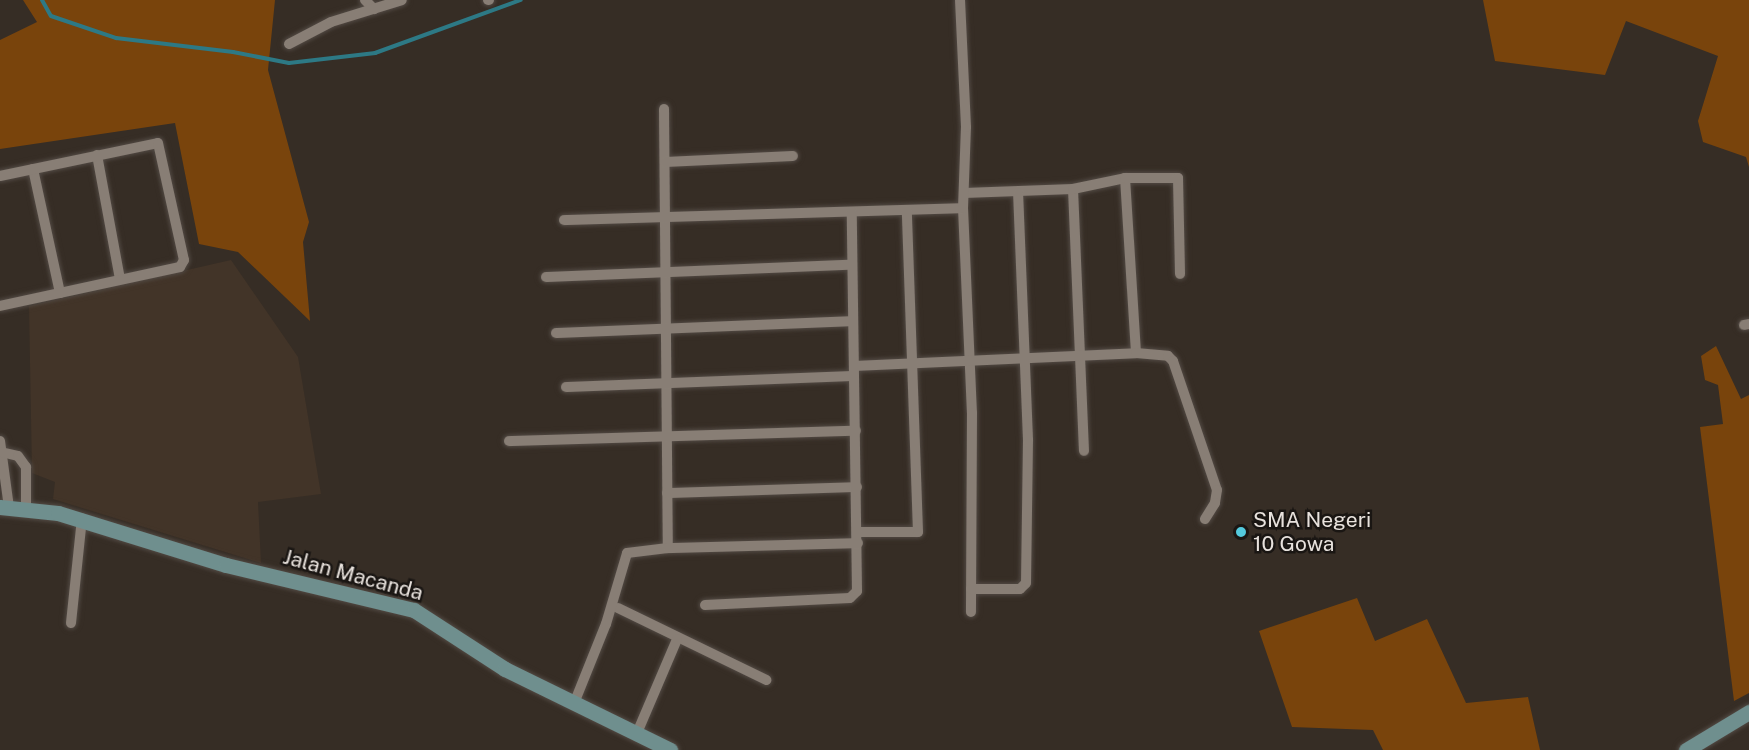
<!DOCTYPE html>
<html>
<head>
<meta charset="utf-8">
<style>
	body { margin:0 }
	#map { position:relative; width:1749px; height:750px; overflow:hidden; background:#362d25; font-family:"Public Sans",sans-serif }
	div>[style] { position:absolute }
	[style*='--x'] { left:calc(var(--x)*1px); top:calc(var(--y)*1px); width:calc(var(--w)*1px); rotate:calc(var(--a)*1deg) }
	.built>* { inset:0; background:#423428 }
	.green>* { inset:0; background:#79440c }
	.stream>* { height:4px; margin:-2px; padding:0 2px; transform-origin:2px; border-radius:2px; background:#2d7985 }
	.roads { filter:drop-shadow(0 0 2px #524a44) drop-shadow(0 0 2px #524a44) }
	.street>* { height:10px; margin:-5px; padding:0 5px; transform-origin:5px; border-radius:5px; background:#887e75 }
	.secondary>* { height:15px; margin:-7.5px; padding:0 7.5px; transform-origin:7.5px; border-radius:7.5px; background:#6f8f8e }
	.dots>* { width:16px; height:16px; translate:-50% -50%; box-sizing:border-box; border:3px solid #1a1613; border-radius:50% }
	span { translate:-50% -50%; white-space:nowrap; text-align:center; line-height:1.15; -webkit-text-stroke:5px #1a1613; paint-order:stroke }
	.poi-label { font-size:21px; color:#e8e2dd }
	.left { translate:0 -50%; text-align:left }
	.street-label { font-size:21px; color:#e8e2dd }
</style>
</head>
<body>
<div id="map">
	<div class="built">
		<i style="clip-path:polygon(231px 260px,298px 357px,321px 494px,258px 502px,261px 563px,53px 499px,55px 482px,32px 473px,29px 306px)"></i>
	</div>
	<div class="green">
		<i style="clip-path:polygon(23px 0,275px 0,268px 70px,309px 222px,303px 242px,310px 321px,238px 252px,199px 244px,175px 123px,0 149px,0 40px,37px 22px)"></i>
		<i style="clip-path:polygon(1483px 0,1749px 0,1749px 167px,1746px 157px,1703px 142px,1698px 121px,1718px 56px,1626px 21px,1605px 75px,1495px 61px)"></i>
		<i style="clip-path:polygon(1716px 346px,1741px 399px,1749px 395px,1749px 693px,1734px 701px,1700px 427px,1723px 424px,1718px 385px,1705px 380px,1701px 356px)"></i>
		<i style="clip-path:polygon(1357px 598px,1375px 641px,1427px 619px,1466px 703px,1528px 697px,1540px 750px,1383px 750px,1373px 730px,1292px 727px,1259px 631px)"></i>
	</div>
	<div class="stream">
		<i style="--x:42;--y:0;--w:18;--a:61"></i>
		<i style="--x:51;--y:16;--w:69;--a:18.7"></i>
		<i style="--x:116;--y:38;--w:118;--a:6.8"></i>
		<i style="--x:233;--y:52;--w:57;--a:11.1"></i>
		<i style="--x:289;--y:63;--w:87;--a:-6.6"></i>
		<i style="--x:375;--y:53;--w:155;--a:-20"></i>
	</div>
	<div class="roads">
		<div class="street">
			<i style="--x:365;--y:0;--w:13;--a:45"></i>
			<i style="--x:488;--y:0;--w:1;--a:0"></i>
			<i style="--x:289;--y:44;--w:47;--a:-27.6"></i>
			<i style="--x:331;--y:22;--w:74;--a:-17.2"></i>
			<i style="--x:664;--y:109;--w:439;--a:89.5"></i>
			<i style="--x:97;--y:155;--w:126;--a:79.5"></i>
			<i style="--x:665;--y:162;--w:128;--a:-2.7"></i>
			<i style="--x:33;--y:169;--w:127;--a:77.7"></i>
			<i style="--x:0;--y:176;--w:161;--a:-11.8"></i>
			<i style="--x:158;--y:143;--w:120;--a:77.5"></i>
			<i style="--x:184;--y:260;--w:8;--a:120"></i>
			<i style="--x:180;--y:267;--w:184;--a:167.8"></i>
			<i style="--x:1125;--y:178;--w:175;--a:86.4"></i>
			<i style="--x:1073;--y:189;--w:262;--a:87.6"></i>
			<i style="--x:964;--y:193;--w:109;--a:-2.1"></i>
			<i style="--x:1073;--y:189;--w:53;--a:-11.9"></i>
			<i style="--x:1125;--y:178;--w:53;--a:0"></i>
			<i style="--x:1178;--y:178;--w:96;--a:88.8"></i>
			<i style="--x:963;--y:208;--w:205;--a:87.5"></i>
			<i style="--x:972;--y:413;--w:199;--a:90.3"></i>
			<i style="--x:564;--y:220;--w:399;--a:-1.7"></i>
			<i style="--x:963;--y:208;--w:81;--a:-87.9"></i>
			<i style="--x:966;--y:127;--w:127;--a:-92.7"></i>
			<i style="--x:546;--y:277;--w:304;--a:-2.3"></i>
			<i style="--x:1744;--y:325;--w:5;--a:-11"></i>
			<i style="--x:556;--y:333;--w:295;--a:-2.3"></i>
			<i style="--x:854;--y:366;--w:282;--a:-2.6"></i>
			<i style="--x:1136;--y:353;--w:32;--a:5"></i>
			<i style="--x:1168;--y:356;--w:7;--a:45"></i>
			<i style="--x:1173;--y:361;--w:136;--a:71.2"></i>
			<i style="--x:1217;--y:490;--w:13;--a:99"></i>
			<i style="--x:1215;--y:503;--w:19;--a:122"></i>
			<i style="--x:566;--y:387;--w:288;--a:-2.2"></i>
			<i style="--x:0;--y:441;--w:68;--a:82.3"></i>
			<i style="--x:509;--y:441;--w:347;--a:-1.7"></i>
			<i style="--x:1;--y:452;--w:17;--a:13"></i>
			<i style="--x:18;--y:456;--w:14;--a:54"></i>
			<i style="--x:26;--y:467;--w:42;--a:90"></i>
			<i style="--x:667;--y:493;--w:190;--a:-1.8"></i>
			<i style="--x:859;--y:532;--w:59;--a:0"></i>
			<i style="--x:918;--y:532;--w:322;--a:-92"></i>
			<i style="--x:971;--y:589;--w:49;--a:0"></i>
			<i style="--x:1020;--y:589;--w:8;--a:-45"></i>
			<i style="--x:1026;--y:583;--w:143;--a:-89.2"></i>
			<i style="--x:1028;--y:440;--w:247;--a:-92.3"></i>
			<i style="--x:705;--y:605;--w:145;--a:-2.8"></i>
			<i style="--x:850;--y:598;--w:10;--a:-45"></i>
			<i style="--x:857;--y:591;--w:379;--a:-90.8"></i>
			<i style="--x:618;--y:608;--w:165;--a:25.9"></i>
			<i style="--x:71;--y:623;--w:105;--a:-84"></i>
			<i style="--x:575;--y:701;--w:83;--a:-68.1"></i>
			<i style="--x:606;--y:624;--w:74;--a:-73.5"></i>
			<i style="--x:627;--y:553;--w:41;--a:-7"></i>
			<i style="--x:668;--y:548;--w:190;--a:-1.5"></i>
			<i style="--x:637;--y:733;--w:102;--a:-66.9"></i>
		</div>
		<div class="secondary">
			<i style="--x:0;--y:507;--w:58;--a:5.9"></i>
			<i style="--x:58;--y:513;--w:176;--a:17.2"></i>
			<i style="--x:226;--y:565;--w:193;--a:13.5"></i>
			<i style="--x:414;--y:610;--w:108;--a:33"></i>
			<i style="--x:505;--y:669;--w:184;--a:26.1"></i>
			<i style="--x:1686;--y:750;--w:74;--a:-31.1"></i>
		</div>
	</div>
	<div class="dots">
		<i style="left:1241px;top:532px;background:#54cadd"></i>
	</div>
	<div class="poi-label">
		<span class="left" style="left:1253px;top:532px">SMA Negeri<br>10 Gowa</span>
	</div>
	<div class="street-label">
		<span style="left:353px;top:575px;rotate:15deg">Jalan Macanda</span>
	</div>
</div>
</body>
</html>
